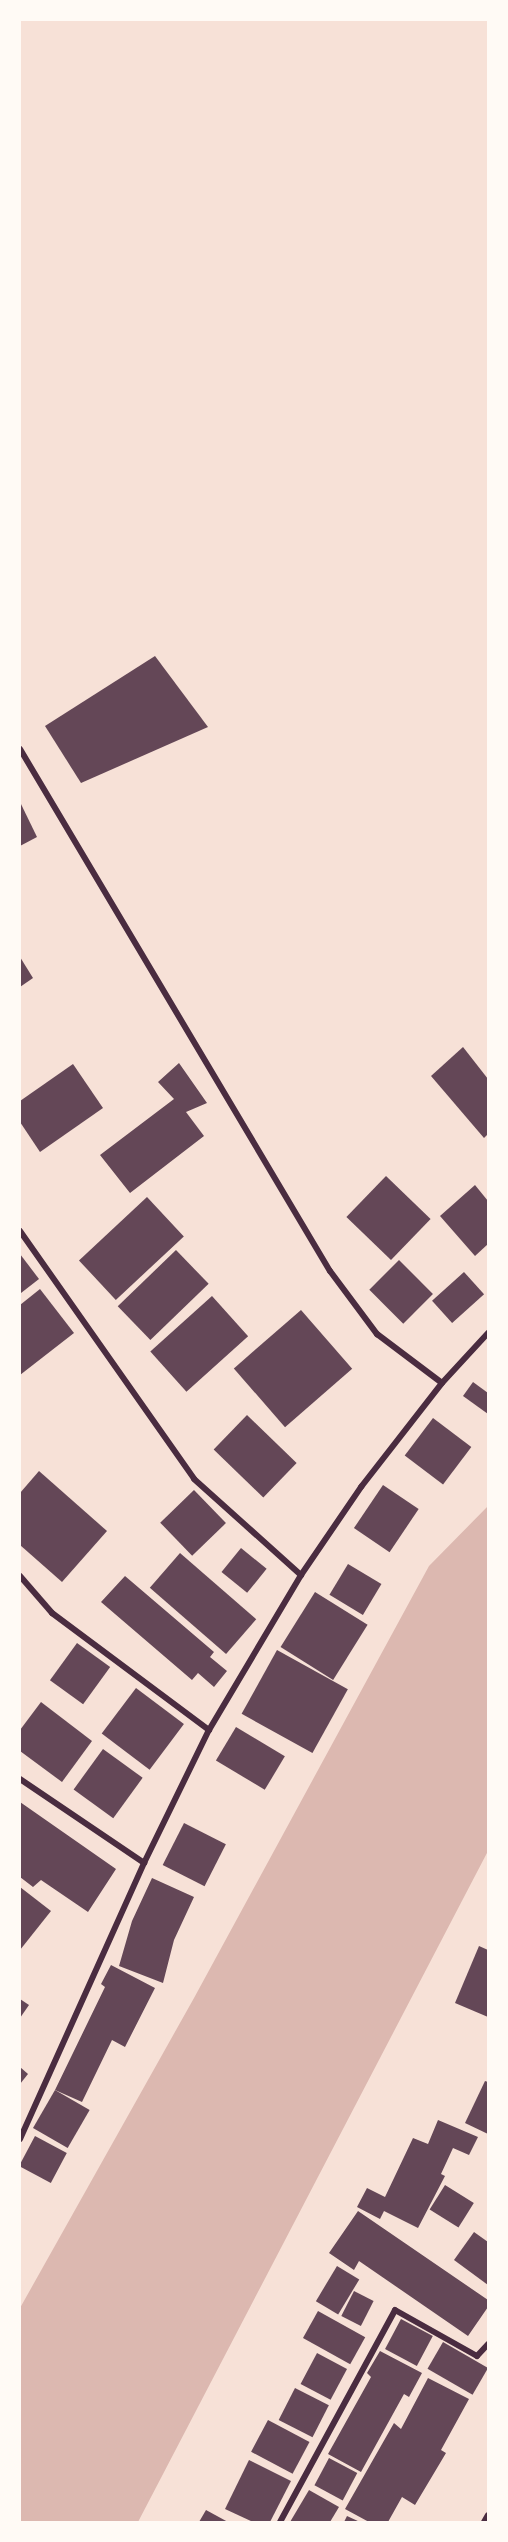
<!DOCTYPE html>
<html>
<head>
<meta charset="utf-8">
<style>
	body { margin:0 }
	#map { position:relative; width:508px; height:2542px; overflow:hidden; background:#f7e1d7; font-family:Bitter,serif }
	div>[style] { position:absolute }
	[style*='--x'] { left:calc(var(--x)*1px); top:calc(var(--y)*1px); width:calc(var(--w)*1px); rotate:calc(var(--a)*1deg) }
	.water>* { inset:0; background:#dcb8b0 }
	.building>* { inset:0; background:#644757; transform-origin:0 0 }
	.minor>* { height:6px; margin:-3px; padding:0 3px; transform-origin:3px; border-radius:3px; background:#4a2c40 }
	span { translate:-50% -50%; white-space:nowrap; text-align:center; line-height:1.15; -webkit-text-stroke:6px #fffaf5; paint-order:stroke }
	.frame { position:absolute; inset:0; border:21px solid #fffaf5; pointer-events:none }
</style>
</head>
<body>
<div id="map">
	<div class="water">
		<i style="clip-path:polygon(488px 1506px,488px 1851px,138px 2522px,20px 2522px,20px 2308px,194px 1998px,429px 1566px)"></i>
	</div>
	<div class="building">
		<i style="clip-path:polygon(155px 656px,208px 727px,81px 783px,45px 726px)"></i>
		<i style="clip-path:polygon(20px 802px,37px 837px,20px 846px)"></i>
		<i style="clip-path:polygon(20px 957px,33px 978px,20px 987px)"></i>
		<i style="clip-path:polygon(463px 1047px,488px 1079px,488px 1134px,484px 1138px,431px 1076px)"></i>
		<i style="clip-path:polygon(179px 1063px,207px 1103px,186px 1112px,204px 1136px,130px 1193px,100px 1155px,174px 1099px,158px 1082px)"></i>
		<i style="clip-path:polygon(73px 1064px,103px 1108px,40px 1152px,20px 1122px,20px 1101px)"></i>
		<i style="left:386px;top:1176px;width:62px;height:57px;rotate:44deg"></i>
		<i style="clip-path:polygon(475px 1185px,488px 1201px,488px 1244px,475px 1256px,440px 1216px)"></i>
		<i style="left:147px;top:1197px;width:54px;height:93px;rotate:47deg"></i>
		<i style="left:176px;top:1250px;width:47px;height:81px;rotate:46deg"></i>
		<i style="clip-path:polygon(20px 1254px,39px 1279px,21px 1293px,20px 1291px)"></i>
		<i style="left:399px;top:1260px;width:48px;height:42px;rotate:45deg"></i>
		<i style="left:464px;top:1272px;width:30px;height:43px;rotate:48deg"></i>
		<i style="clip-path:polygon(40px 1289px,74px 1333px,20px 1375px,20px 1305px)"></i>
		<i style="left:212px;top:1296px;width:54px;height:83px;rotate:48deg"></i>
		<i style="left:301px;top:1310px;width:78px;height:89px;rotate:49deg"></i>
		<i style="clip-path:polygon(473px 1382px,488px 1393px,488px 1414px,463px 1396px)"></i>
		<i style="left:247px;top:1415px;width:69px;height:48px;rotate:44deg"></i>
		<i style="left:433px;top:1418px;width:48px;height:47px;rotate:37deg"></i>
		<i style="clip-path:polygon(39px 1471px,107px 1531px,62px 1582px,20px 1545px,20px 1493px)"></i>
		<i style="left:383px;top:1485px;width:43px;height:52px;rotate:34deg"></i>
		<i style="left:194px;top:1490px;width:46px;height:47px;rotate:46deg"></i>
		<i style="left:241px;top:1548px;width:33px;height:31px;rotate:39deg"></i>
		<i style="left:180px;top:1553px;width:101px;height:46px;rotate:41deg"></i>
		<i style="left:348px;top:1564px;width:39px;height:36px;rotate:31deg"></i>
		<i style="clip-path:polygon(125px 1576px,214px 1652px,210px 1657px,227px 1671px,214px 1687px,198px 1673px,192px 1680px,101px 1602px)"></i>
		<i style="left:315px;top:1592px;width:62px;height:65px;rotate:32deg"></i>
		<i style="left:77px;top:1643px;width:41px;height:46px;rotate:36deg"></i>
		<i style="left:277px;top:1650px;width:81px;height:73px;rotate:29deg"></i>
		<i style="left:136px;top:1688px;width:60px;height:57px;rotate:37deg"></i>
		<i style="clip-path:polygon(41px 1702px,92px 1741px,62px 1782px,20px 1751px,20px 1730px)"></i>
		<i style="left:236px;top:1727px;width:57px;height:39px;rotate:31deg"></i>
		<i style="left:103px;top:1749px;width:49px;height:50px;rotate:36deg"></i>
		<i style="clip-path:polygon(20px 1802px,116px 1869px,88px 1912px,41px 1880px,33px 1887px,20px 1877px)"></i>
		<i style="left:184px;top:1823px;width:47px;height:47px;rotate:27deg"></i>
		<i style="clip-path:polygon(152px 1878px,194px 1897px,174px 1940px,163px 1983px,119px 1966px,132px 1921px)"></i>
		<i style="clip-path:polygon(20px 1887px,51px 1911px,20px 1950px)"></i>
		<i style="clip-path:polygon(479px 1946px,488px 1950px,488px 2017px,455px 2003px)"></i>
		<i style="clip-path:polygon(111px 1965px,155px 1988px,125px 2047px,112px 2040px,82px 2102px,55px 2090px,105px 1987px,101px 1984px)"></i>
		<i style="clip-path:polygon(20px 1999px,29px 2005px,20px 2018px)"></i>
		<i style="clip-path:polygon(20px 2067px,28px 2074px,20px 2084px)"></i>
		<i style="clip-path:polygon(485px 2081px,488px 2082px,488px 2134px,465px 2123px)"></i>
		<i style="left:55px;top:2090px;width:40px;height:44px;rotate:30deg"></i>
		<i style="clip-path:polygon(438px 2120px,478px 2137px,469px 2155px,453px 2148px,441px 2174px,445px 2176px,418px 2228px,384px 2211px,380px 2219px,357px 2207px,367px 2188px,385px 2197px,413px 2138px,428px 2144px)"></i>
		<i style="left:35px;top:2136px;width:36px;height:34px;rotate:28deg"></i>
		<i style="left:445px;top:2185px;width:34px;height:29px;rotate:32deg"></i>
		<i style="clip-path:polygon(358px 2211px,488px 2300px,488px 2307px,468px 2336px,359px 2261px,354px 2270px,329px 2253px)"></i>
		<i style="clip-path:polygon(474px 2232px,488px 2242px,488px 2285px,454px 2260px)"></i>
		<i style="left:337px;top:2266px;width:26px;height:41px;rotate:31deg"></i>
		<i style="left:354px;top:2291px;width:22px;height:28px;rotate:27deg"></i>
		<i style="left:318px;top:2311px;width:54px;height:31px;rotate:29deg"></i>
		<i style="left:401px;top:2319px;width:36px;height:34px;rotate:28deg"></i>
		<i style="left:443px;top:2342px;width:52px;height:31px;rotate:30deg"></i>
		<i style="clip-path:polygon(380px 2351px,422px 2373px,409px 2397px,404px 2394px,361px 2472px,328px 2454px,371px 2377px,367px 2373px)"></i>
		<i style="left:317px;top:2353px;width:34px;height:35px;rotate:28deg"></i>
		<i style="clip-path:polygon(428px 2378px,469px 2399px,441px 2450px,446px 2453px,415px 2505px,402px 2497px,388px 2522px,369px 2522px,345px 2509px,394px 2423px,401px 2429px)"></i>
		<i style="left:295px;top:2388px;width:38px;height:36px;rotate:27deg"></i>
		<i style="left:268px;top:2420px;width:47px;height:36px;rotate:28deg"></i>
		<i style="left:329px;top:2458px;width:32px;height:31px;rotate:28deg"></i>
		<i style="clip-path:polygon(249px 2460px,291px 2481px,270px 2522px,253px 2522px,225px 2509px)"></i>
		<i style="clip-path:polygon(309px 2490px,339px 2507px,330px 2522px,290px 2522px)"></i>
		<i style="clip-path:polygon(206px 2510px,228px 2522px,199px 2522px)"></i>
		<i style="clip-path:polygon(347px 2516px,360px 2522px,344px 2522px)"></i>
	</div>
	<div class="minor">
		<i style="--x:20;--y:749;--w:607;--a:59.3"></i>
		<i style="--x:330;--y:1271;--w:79;--a:53.3"></i>
		<i style="--x:377;--y:1334;--w:81;--a:37"></i>
		<i style="--x:20;--y:1231;--w:303;--a:54.9"></i>
		<i style="--x:194;--y:1479;--w:144;--a:41.9"></i>
		<i style="--x:20;--y:1576;--w:49;--a:49.1"></i>
		<i style="--x:52;--y:1613;--w:196;--a:36.7"></i>
		<i style="--x:20;--y:1779;--w:150;--a:34.1"></i>
		<i style="--x:20;--y:2139;--w:303;--a:-65.8"></i>
		<i style="--x:144;--y:1863;--w:148;--a:-64"></i>
		<i style="--x:209;--y:1730;--w:180;--a:-59.3"></i>
		<i style="--x:301;--y:1575;--w:107;--a:-55.7"></i>
		<i style="--x:361;--y:1487;--w:132;--a:-52.1"></i>
		<i style="--x:442;--y:1383;--w:68;--a:-47.4"></i>
		<i style="--x:280;--y:2522;--w:241;--a:-61.5"></i>
		<i style="--x:395;--y:2310;--w:94;--a:29.3"></i>
		<i style="--x:477;--y:2356;--w:16;--a:-47"></i>
		<i style="--x:484;--y:2522;--w:8;--a:-60"></i>
	</div>
	<div class="frame"></div>
</div>
</body>
</html>
